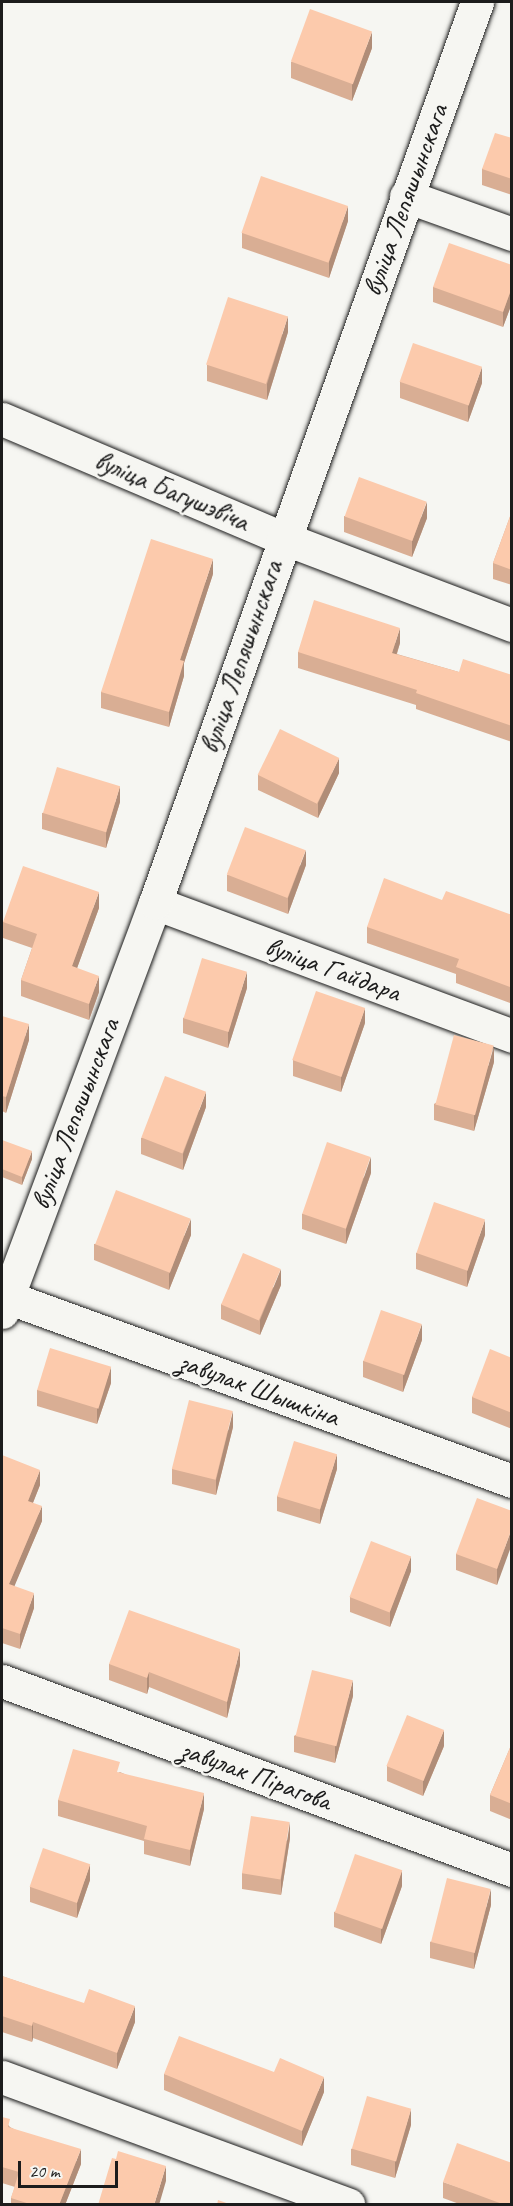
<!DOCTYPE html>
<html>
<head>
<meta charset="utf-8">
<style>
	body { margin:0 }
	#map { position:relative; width:513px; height:2206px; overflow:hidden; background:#f6f6f2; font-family:Caveat,sans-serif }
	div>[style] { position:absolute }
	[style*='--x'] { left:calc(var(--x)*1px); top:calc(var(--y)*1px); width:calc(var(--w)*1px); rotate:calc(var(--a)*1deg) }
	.roads { filter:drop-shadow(0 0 2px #1c1c1c) drop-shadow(0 0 2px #1c1c1c) }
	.minor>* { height:33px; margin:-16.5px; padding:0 16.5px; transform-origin:16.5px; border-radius:16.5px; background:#f6f6f2 }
	.wall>* { inset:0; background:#d9ae94 }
	.shaded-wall>* { inset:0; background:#b08d78 }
	.building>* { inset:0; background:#fccaac; transform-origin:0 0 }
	span { translate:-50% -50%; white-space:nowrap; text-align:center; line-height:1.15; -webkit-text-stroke:5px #f6f6f2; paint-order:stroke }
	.street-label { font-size:28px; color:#1c1c1c }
	.frame { position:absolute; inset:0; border:3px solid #1c1c1c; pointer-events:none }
	.scale { position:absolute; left:18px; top:2161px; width:100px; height:27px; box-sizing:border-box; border:3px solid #1c1c1c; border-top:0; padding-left:8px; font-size:18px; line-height:21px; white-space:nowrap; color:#1c1c1c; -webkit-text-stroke:4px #f6f6f2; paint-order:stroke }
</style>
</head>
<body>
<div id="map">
	<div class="roads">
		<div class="minor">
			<i style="--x:406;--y:196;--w:113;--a:19.7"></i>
			<i style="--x:2;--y:419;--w:305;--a:23"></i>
			<i style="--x:283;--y:538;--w:245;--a:20.8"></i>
			<i style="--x:155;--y:903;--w:381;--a:20.4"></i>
			<i style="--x:7;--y:1297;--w:537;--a:20.02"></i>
			<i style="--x:2;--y:1312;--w:437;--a:-69.5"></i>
			<i style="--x:155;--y:903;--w:957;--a:-70.33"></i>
			<i style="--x:2;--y:1681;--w:544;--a:20.33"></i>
			<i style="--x:2;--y:2077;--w:369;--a:20.2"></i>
		</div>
	</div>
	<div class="wall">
		<i style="clip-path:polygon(372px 48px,352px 101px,291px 78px,291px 62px)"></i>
		<i style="clip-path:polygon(512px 138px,512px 195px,482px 185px,482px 169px)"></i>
		<i style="clip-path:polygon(348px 221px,329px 278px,242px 248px,242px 233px)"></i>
		<i style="clip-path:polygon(512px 265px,512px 303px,503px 327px,433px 302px,433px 287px)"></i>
		<i style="clip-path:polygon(288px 332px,267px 400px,207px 381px,207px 365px)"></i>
		<i style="clip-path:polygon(400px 382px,482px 383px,468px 422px,400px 398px)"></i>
		<i style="clip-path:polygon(512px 511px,512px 585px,493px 579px,493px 563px)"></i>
		<i style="clip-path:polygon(344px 516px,427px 518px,412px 557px,344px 532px)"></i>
		<i style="clip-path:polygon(213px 574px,184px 663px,184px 676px,169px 727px,101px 708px,101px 692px)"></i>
		<i style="clip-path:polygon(400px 643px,397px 654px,459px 672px,512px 675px,512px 742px,416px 709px,416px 705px,298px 668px,298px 652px)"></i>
		<i style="clip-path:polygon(339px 773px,318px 818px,258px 790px,258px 775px)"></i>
		<i style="clip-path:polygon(120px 802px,106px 848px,42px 829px,42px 813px)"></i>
		<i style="clip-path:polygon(306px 865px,288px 914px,227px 891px,227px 875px)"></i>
		<i style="clip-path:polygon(442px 900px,512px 915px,512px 999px,510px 1003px,456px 983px,456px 974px,367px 943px,367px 927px)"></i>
		<i style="clip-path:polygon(99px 908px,77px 968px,99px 992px,89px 1020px,21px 996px,21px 980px,32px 948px,3px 938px,3px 922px)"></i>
		<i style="clip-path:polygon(247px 988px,228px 1048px,183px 1033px,183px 1018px)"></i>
		<i style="clip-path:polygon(2px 1016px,29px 1040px,6px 1113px,2px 1111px)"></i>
		<i style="clip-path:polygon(365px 1023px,341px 1092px,293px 1076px,293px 1060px)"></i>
		<i style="clip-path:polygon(494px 1062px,474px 1131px,434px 1120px,434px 1104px)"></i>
		<i style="clip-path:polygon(206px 1107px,183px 1170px,141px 1154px,141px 1138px)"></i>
		<i style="clip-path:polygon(2px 1140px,32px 1159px,22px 1185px,2px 1177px)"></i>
		<i style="clip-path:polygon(371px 1173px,346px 1244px,302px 1229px,302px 1214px)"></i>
		<i style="clip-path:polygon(191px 1235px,169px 1290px,94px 1260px,94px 1244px)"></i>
		<i style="clip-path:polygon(485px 1235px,467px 1287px,416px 1269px,416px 1253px)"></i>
		<i style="clip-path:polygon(281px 1285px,260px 1335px,221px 1319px,221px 1304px)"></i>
		<i style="clip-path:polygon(422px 1340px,403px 1392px,363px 1377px,363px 1361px)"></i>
		<i style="clip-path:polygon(512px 1358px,512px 1429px,472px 1413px,472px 1397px)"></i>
		<i style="clip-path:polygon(111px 1383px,97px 1424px,37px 1406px,37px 1390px)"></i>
		<i style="clip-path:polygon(233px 1427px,216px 1495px,172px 1484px,172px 1469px)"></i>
		<i style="clip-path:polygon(2px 1455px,40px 1485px,33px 1503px,42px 1521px,14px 1586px,34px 1608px,20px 1649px,2px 1643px)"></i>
		<i style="clip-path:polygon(337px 1469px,320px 1524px,277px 1511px,277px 1496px)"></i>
		<i style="clip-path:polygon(512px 1511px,497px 1585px,456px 1570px,456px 1554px)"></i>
		<i style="clip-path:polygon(411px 1571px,390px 1627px,350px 1612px,350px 1597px)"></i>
		<i style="clip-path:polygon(109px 1664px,240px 1665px,227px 1718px,149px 1687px,147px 1694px,109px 1680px)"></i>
		<i style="clip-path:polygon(353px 1696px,335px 1763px,294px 1752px,294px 1736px)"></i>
		<i style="clip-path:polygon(512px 1743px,512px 1820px,490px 1811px,490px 1795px)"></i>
		<i style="clip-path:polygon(444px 1746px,423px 1796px,387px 1781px,387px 1766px)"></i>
		<i style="clip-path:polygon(120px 1772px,204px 1809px,190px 1866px,144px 1854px,144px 1841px,58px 1816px,58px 1800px)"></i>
		<i style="clip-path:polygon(290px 1838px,281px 1895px,242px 1889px,242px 1873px)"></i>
		<i style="clip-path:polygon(90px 1880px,77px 1918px,30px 1902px,30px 1887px)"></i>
		<i style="clip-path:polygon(402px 1886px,381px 1944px,334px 1927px,334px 1912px)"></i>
		<i style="clip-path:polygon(491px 1905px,474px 1969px,430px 1958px,430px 1942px)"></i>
		<i style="clip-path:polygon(2px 1976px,135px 2022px,117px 2069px,33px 2038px,32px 2042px,2px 2032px)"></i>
		<i style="clip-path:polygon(164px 2074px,324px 2092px,302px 2146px,164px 2090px)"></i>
		<i style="clip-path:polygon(2px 2117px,10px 2127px,81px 2164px,65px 2205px,11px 2205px,11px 2198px,15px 2187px,2px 2183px)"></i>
		<i style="clip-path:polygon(411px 2125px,395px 2178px,351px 2165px,351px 2149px)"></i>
		<i style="clip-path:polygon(443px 2182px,512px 2205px,462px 2205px,443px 2198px)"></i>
	</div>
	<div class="shaded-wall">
		<i style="clip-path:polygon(372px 32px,372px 48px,352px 101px,352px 85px)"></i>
		<i style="clip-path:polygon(348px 206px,348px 221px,329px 278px,329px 262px)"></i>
		<i style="clip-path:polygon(512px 287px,512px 303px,503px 327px,503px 312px)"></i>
		<i style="clip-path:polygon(288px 316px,288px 332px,267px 400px,267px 384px)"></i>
		<i style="clip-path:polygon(482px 367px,482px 383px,468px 422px,468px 406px)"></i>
		<i style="clip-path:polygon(427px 502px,427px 518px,412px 557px,412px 541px)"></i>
		<i style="clip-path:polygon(213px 559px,213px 574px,184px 663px,184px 676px,169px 727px,169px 712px,180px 660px)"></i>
		<i style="clip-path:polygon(400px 628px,400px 643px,392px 668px,392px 653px)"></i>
		<i style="clip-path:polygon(339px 758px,339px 773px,318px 818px,318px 803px)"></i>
		<i style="clip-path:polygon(120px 786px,120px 802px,106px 848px,106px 833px)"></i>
		<i style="clip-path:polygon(306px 850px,306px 865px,288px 914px,288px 898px)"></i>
		<i style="clip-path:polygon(99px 892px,99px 908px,72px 982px,72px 966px)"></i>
		<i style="clip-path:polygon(247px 972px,247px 988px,228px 1048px,228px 1032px)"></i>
		<i style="clip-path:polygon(99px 976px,99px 992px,89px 1020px,89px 1004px)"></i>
		<i style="clip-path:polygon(512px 983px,512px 999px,510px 1003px,510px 987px)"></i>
		<i style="clip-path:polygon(365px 1008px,365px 1023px,341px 1092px,341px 1076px)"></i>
		<i style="clip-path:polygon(29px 1024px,29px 1040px,6px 1113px,6px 1097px)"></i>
		<i style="clip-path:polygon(494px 1046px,494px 1062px,474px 1131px,474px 1115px)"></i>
		<i style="clip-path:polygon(206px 1092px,206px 1107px,183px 1170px,183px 1154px)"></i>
		<i style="clip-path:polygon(32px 1151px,32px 1159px,22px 1185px,22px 1177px)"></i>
		<i style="clip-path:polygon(371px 1157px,371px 1173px,346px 1244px,346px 1229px)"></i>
		<i style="clip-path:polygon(191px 1219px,191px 1235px,169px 1290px,169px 1274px)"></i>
		<i style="clip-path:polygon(485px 1220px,485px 1235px,467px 1287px,467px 1271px)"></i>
		<i style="clip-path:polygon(281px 1269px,281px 1285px,260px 1335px,260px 1320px)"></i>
		<i style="clip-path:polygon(422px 1324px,422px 1340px,403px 1392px,403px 1376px)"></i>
		<i style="clip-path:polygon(111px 1367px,111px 1383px,97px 1424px,97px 1408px)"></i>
		<i style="clip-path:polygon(233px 1411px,233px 1427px,216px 1495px,216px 1480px)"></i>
		<i style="clip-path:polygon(337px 1454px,337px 1469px,320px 1524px,320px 1509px)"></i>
		<i style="clip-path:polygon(40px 1470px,40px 1485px,28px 1515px,28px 1501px)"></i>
		<i style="clip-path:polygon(42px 1506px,42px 1521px,9px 1599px,9px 1584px)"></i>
		<i style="clip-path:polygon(512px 1528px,512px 1544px,497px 1585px,497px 1569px)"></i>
		<i style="clip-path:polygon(411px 1556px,411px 1571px,390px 1627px,390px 1611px)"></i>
		<i style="clip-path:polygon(34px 1593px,34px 1608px,20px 1649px,20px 1634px)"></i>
		<i style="clip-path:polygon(240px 1649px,240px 1665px,227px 1718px,227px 1702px)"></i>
		<i style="clip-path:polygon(149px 1672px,149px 1687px,147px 1694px,147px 1678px)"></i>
		<i style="clip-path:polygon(353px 1680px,353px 1696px,335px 1763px,335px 1747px)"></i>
		<i style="clip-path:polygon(444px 1730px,444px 1746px,423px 1796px,423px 1780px)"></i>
		<i style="clip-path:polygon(204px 1793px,204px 1809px,190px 1866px,190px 1850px)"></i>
		<i style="clip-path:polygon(290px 1822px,290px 1838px,281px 1895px,281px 1879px)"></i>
		<i style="clip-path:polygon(90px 1864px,90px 1880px,77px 1918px,77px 1903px)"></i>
		<i style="clip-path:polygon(402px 1870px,402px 1886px,381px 1944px,381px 1928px)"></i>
		<i style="clip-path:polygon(491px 1889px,491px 1905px,474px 1969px,474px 1954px)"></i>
		<i style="clip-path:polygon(135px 2006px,135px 2022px,117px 2069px,117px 2053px)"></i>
		<i style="clip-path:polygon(33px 2022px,33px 2038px,32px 2042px,32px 2026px)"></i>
		<i style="clip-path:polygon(324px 2077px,324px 2092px,302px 2146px,302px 2131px)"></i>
		<i style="clip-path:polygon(411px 2109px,411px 2125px,395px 2178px,395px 2162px)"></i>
		<i style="clip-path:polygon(81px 2149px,81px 2164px,65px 2205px,59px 2205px)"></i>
		<i style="clip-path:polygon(166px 2166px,166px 2181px,159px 2205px,154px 2205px)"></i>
	</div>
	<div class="building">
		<i style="left:310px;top:9px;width:66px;height:56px;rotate:20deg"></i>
		<i style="clip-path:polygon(495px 133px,512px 138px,512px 179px,482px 169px)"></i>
		<i style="left:261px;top:176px;width:92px;height:60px;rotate:19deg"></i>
		<i style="clip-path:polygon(449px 243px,512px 265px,512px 287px,503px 312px,433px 287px)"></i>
		<i style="left:228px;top:297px;width:63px;height:71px;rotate:18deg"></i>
		<i style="left:413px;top:343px;width:73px;height:41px;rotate:19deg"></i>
		<i style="left:359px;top:477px;width:72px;height:42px;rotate:20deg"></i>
		<i style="clip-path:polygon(512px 511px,512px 570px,493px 563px)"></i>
		<i style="clip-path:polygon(151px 539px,213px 559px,180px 660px,184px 661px,169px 712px,101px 692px)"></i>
		<i style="clip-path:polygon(314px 600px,400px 628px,392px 653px,459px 672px,463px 659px,512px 675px,512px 726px,416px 693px,417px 690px,298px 652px)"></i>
		<i style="left:280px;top:729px;width:66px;height:51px;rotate:26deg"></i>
		<i style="left:57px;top:767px;width:66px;height:48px;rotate:17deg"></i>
		<i style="left:245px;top:827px;width:65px;height:51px;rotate:21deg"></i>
		<i style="clip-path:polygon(23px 866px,99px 892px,72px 966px,99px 976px,89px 1004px,21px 980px,37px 934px,3px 922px)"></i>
		<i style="clip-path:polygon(384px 878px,442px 900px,446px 891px,512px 915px,512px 983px,510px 987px,456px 967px,459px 959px,367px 927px)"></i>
		<i style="left:202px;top:958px;width:47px;height:63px;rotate:17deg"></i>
		<i style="left:316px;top:991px;width:52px;height:73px;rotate:19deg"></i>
		<i style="clip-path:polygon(2px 1016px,29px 1024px,6px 1097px,2px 1096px)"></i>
		<i style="left:454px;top:1035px;width:41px;height:72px;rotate:15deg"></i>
		<i style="left:165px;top:1076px;width:44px;height:66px;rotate:21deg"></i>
		<i style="clip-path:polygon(2px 1140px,32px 1151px,22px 1177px,2px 1169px)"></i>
		<i style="left:327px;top:1142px;width:46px;height:76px;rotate:19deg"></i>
		<i style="left:116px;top:1190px;width:80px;height:58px;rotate:21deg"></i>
		<i style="left:434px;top:1202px;width:54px;height:54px;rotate:19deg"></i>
		<i style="left:243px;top:1253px;width:41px;height:56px;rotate:23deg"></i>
		<i style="left:381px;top:1310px;width:43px;height:54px;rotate:19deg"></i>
		<i style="left:50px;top:1348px;width:64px;height:44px;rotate:17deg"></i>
		<i style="clip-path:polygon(490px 1349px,512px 1358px,512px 1413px,472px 1397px)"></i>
		<i style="left:189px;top:1400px;width:45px;height:71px;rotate:14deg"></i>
		<i style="left:294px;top:1441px;width:45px;height:58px;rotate:17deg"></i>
		<i style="clip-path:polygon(2px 1455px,40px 1470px,28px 1501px,42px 1506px,9px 1584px,34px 1593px,20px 1634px,2px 1628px)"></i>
		<i style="clip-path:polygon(477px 1498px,512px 1511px,512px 1528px,497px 1569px,456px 1554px)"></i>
		<i style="left:371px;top:1541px;width:43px;height:60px;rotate:21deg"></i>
		<i style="clip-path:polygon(129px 1610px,240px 1649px,227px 1702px,149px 1672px,147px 1678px,109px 1664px)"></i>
		<i style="left:312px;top:1670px;width:42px;height:68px;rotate:14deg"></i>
		<i style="left:407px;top:1715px;width:40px;height:55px;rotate:22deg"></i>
		<i style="clip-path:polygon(512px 1743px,512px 1804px,490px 1795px)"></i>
		<i style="clip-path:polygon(73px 1749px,120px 1762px,117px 1772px,204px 1793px,190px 1850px,144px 1839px,147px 1826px,58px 1800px)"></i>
		<i style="left:251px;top:1816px;width:39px;height:58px;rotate:9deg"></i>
		<i style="left:43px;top:1848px;width:50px;height:41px;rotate:19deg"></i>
		<i style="left:355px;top:1854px;width:50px;height:62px;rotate:19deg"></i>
		<i style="left:447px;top:1878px;width:45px;height:66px;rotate:14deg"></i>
		<i style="clip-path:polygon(2px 1976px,84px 2003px,89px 1989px,135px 2006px,117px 2053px,33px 2022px,32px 2026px,2px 2016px)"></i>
		<i style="clip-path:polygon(179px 2036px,274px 2072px,280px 2058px,324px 2077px,302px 2131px,164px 2074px)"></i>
		<i style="left:367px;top:2096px;width:46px;height:55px;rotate:16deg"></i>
		<i style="clip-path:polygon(2px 2117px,10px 2119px,8px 2127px,81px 2149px,59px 2205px,33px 2205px,11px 2198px,19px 2172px,2px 2167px)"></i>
		<i style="clip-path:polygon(457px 2143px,512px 2163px,512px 2205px,505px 2205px,443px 2182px)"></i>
		<i style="clip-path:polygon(118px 2151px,166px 2166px,154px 2205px,98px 2205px,112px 2158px,116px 2159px)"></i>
		<i style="clip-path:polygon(218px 2200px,232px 2205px,217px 2205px)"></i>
	</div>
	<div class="street-label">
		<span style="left:405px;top:200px;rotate:-70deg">вуліца Лепяшынскага</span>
		<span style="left:172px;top:491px;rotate:23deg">вуліца Багушэвіча</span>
		<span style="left:241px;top:657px;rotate:-71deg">вуліца Лепяшынскага</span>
		<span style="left:333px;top:969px;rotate:20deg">вуліца Гайдара</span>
		<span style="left:75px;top:1114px;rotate:-69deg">вуліца Лепяшынскага</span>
		<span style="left:259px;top:1389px;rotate:20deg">завулак Шышкіна</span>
		<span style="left:256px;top:1775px;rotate:20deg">завулак Пірагова</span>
	</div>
	<div class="frame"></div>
	<div class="scale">20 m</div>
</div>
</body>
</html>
